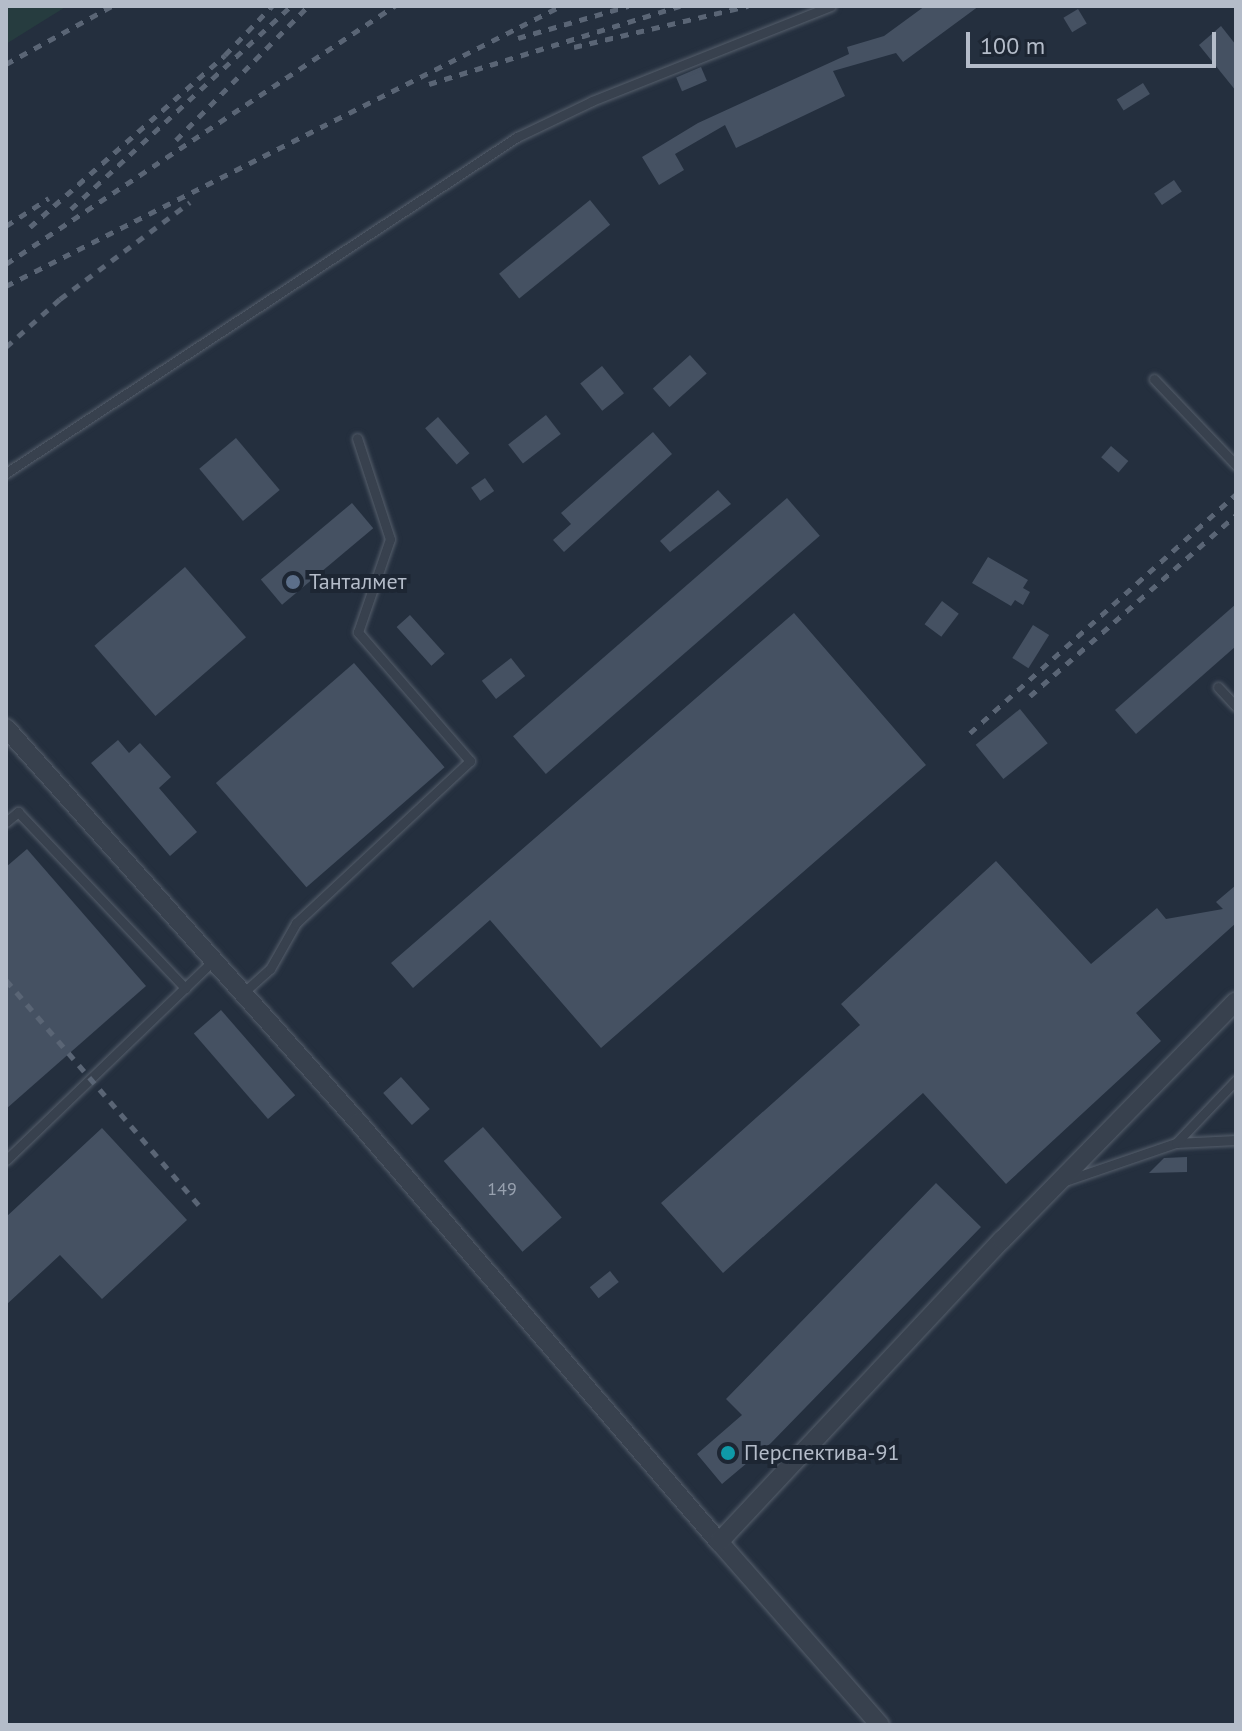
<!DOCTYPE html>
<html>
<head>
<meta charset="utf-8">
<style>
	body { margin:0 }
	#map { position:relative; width:1242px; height:1731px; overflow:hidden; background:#242f3e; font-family:"PT Sans",sans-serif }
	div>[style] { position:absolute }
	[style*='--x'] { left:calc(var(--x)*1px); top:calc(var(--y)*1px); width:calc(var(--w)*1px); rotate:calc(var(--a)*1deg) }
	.green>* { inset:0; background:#263c3f }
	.building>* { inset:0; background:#455162; transform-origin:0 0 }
	.roads { filter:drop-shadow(0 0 2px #565f6c) drop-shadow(0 0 2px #565f6c) }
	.service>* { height:9px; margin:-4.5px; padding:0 4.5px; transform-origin:4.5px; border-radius:4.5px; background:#38414e }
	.minor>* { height:18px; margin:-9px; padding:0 9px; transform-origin:9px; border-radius:9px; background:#38414e }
	.rail>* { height:5px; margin-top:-2.5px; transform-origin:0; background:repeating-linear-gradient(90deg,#5a6575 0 8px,transparent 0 16px) }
	.dots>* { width:22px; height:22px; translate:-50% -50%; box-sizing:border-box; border:4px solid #1d2633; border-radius:50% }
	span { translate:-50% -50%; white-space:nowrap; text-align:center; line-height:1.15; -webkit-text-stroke:8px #1d2633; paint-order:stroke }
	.number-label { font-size:18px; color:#98a1af }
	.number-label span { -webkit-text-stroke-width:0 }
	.poi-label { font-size:22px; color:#b4bcc9 }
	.left { translate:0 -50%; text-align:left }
	.frame { position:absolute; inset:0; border:8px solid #b4bcc9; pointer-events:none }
	.scale { position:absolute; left:966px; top:32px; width:250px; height:36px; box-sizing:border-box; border:4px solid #b4bcc9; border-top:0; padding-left:10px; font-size:24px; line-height:28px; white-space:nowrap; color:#b4bcc9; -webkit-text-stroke:6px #1d2633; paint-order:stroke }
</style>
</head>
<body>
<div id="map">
	<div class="green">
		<i style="clip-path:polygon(6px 6px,67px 6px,6px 44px)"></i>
	</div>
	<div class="building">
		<i style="clip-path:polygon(925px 6px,979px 6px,903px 62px,896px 53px,833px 71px,845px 96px,736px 148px,725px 125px,675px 154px,684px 170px,659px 185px,642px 157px,698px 123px,849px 54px,847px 47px,884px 36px)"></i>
		<i style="left:1078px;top:9px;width:17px;height:17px;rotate:59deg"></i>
		<i style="clip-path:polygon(1221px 26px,1236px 45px,1236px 91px,1199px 45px)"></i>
		<i style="left:701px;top:67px;width:15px;height:27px;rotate:67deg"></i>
		<i style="left:1143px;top:83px;width:13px;height:31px;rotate:58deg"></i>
		<i style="left:1174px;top:180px;width:14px;height:24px;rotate:56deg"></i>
		<i style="left:590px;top:200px;width:32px;height:117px;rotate:51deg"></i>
		<i style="left:690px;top:355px;width:25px;height:50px;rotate:48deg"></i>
		<i style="left:602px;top:366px;width:35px;height:28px;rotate:51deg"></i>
		<i style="left:546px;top:415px;width:24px;height:48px;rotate:52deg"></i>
		<i style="left:438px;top:417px;width:48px;height:17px;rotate:49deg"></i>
		<i style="clip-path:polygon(653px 432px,672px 454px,564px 552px,553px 540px,571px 524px,561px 513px)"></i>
		<i style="left:236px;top:438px;width:68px;height:48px;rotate:50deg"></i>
		<i style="left:1111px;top:446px;width:23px;height:15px;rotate:41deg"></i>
		<i style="left:485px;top:478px;width:16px;height:17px;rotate:55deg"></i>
		<i style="clip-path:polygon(718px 490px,731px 504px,670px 552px,660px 541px)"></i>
		<i style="left:787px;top:498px;width:50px;height:363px;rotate:49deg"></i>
		<i style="left:352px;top:503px;width:33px;height:119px;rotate:50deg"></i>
		<i style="clip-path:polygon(988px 557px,1028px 580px,1023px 588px,1030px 592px,1023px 605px,1015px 600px,1011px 606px,972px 583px)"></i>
		<i style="left:185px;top:567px;width:93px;height:120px;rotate:49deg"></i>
		<i style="left:942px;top:601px;width:21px;height:29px;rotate:37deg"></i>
		<i style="clip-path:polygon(1236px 604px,1236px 646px,1136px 734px,1115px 710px)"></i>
		<i style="clip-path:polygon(794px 613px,926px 765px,601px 1048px,490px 920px,413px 988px,391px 963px)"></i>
		<i style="left:410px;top:615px;width:52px;height:18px;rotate:48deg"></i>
		<i style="left:1033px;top:625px;width:19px;height:39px;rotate:32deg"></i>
		<i style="left:511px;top:658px;width:23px;height:37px;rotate:52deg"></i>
		<i style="left:354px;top:663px;width:138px;height:183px;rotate:49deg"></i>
		<i style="left:1020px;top:709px;width:44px;height:57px;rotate:51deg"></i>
		<i style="clip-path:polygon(118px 740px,129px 753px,140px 743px,171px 777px,159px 788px,197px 832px,170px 856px,91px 763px)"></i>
		<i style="clip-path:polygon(27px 849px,146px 986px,6px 1109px,6px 867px)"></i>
		<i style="clip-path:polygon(996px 861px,1091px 964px,1157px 908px,1166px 919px,1223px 909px,1216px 902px,1236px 885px,1236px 923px,1136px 1013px,1161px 1041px,1006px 1184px,923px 1093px,723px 1273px,661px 1203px,860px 1025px,841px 1004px)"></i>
		<i style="left:221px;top:1010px;width:113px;height:36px;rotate:49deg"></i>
		<i style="left:401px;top:1077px;width:43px;height:24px;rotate:48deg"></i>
		<i style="left:483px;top:1127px;width:120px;height:52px;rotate:49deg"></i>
		<i style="clip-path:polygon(102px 1128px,187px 1220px,102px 1299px,60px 1255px,6px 1305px,6px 1217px)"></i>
		<i style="clip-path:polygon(1187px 1157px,1187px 1172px,1149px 1173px,1164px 1158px)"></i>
		<i style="clip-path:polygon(936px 1183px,981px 1227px,771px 1443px,722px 1484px,697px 1454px,742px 1415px,726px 1399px)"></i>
		<i style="left:610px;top:1271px;width:14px;height:26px;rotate:51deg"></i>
	</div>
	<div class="roads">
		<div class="service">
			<i style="--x:1154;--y:379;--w:119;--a:46.4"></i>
			<i style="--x:6;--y:473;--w:612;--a:-33.33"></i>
			<i style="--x:517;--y:137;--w:83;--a:-25.6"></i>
			<i style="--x:592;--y:101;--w:257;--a:-21.7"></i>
			<i style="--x:1218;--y:687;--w:26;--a:47"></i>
			<i style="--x:6;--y:822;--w:16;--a:-40"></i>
			<i style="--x:18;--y:812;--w:243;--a:46.5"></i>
			<i style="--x:243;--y:993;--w:36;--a:-42"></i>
			<i style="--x:270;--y:969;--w:53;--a:-60.5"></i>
			<i style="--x:296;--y:923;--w:238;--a:-43"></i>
			<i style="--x:470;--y:761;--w:171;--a:-131"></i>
			<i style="--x:358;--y:632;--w:98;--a:-71"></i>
			<i style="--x:390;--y:539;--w:106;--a:-108.1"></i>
			<i style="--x:1176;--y:1143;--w:60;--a:-2.9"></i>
			<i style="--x:6;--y:1160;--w:289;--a:-43.9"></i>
			<i style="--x:1065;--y:1181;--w:117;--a:-18.9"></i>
			<i style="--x:1176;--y:1143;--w:87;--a:-46.4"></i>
		</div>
		<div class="minor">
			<i style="--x:6;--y:728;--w:528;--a:48.22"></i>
			<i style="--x:358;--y:1122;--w:554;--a:49.32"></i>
			<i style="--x:880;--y:1725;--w:244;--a:-131.3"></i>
			<i style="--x:719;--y:1542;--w:414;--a:-46.9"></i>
			<i style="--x:1002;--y:1240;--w:334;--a:-45.6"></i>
		</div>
	</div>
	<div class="rail">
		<i style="--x:518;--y:38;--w:115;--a:-16.2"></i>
		<i style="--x:574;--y:47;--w:179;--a:-13.3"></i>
		<i style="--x:6;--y:64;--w:121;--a:-28.7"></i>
		<i style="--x:429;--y:84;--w:263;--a:-17.3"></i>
		<i style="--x:176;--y:140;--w:188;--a:-45.4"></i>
		<i style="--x:71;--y:209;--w:299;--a:-42.7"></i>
		<i style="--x:6;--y:226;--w:51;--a:-33.1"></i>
		<i style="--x:30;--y:227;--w:260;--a:-41.4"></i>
		<i style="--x:225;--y:55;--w:68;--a:-46.2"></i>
		<i style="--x:6;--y:264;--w:467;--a:-33.6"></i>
		<i style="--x:6;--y:286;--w:622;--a:-26.77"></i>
		<i style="--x:6;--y:347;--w:72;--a:-41.6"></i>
		<i style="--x:60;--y:299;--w:162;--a:-36.7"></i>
		<i style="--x:1030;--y:696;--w:274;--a:-41.3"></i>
		<i style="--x:970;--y:733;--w:358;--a:-41.9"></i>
		<i style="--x:6;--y:980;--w:298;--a:49.4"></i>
	</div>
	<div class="dots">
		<i style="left:293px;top:582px;background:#5c6f8a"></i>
		<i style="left:728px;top:1453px;background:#0f9aa8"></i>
	</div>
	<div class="number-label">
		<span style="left:502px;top:1189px">149</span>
	</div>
	<div class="poi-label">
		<span class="left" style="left:309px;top:582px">Танталмет</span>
		<span class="left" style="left:744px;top:1453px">Перспектива-91</span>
	</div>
	<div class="frame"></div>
	<div class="scale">100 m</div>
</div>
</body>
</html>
